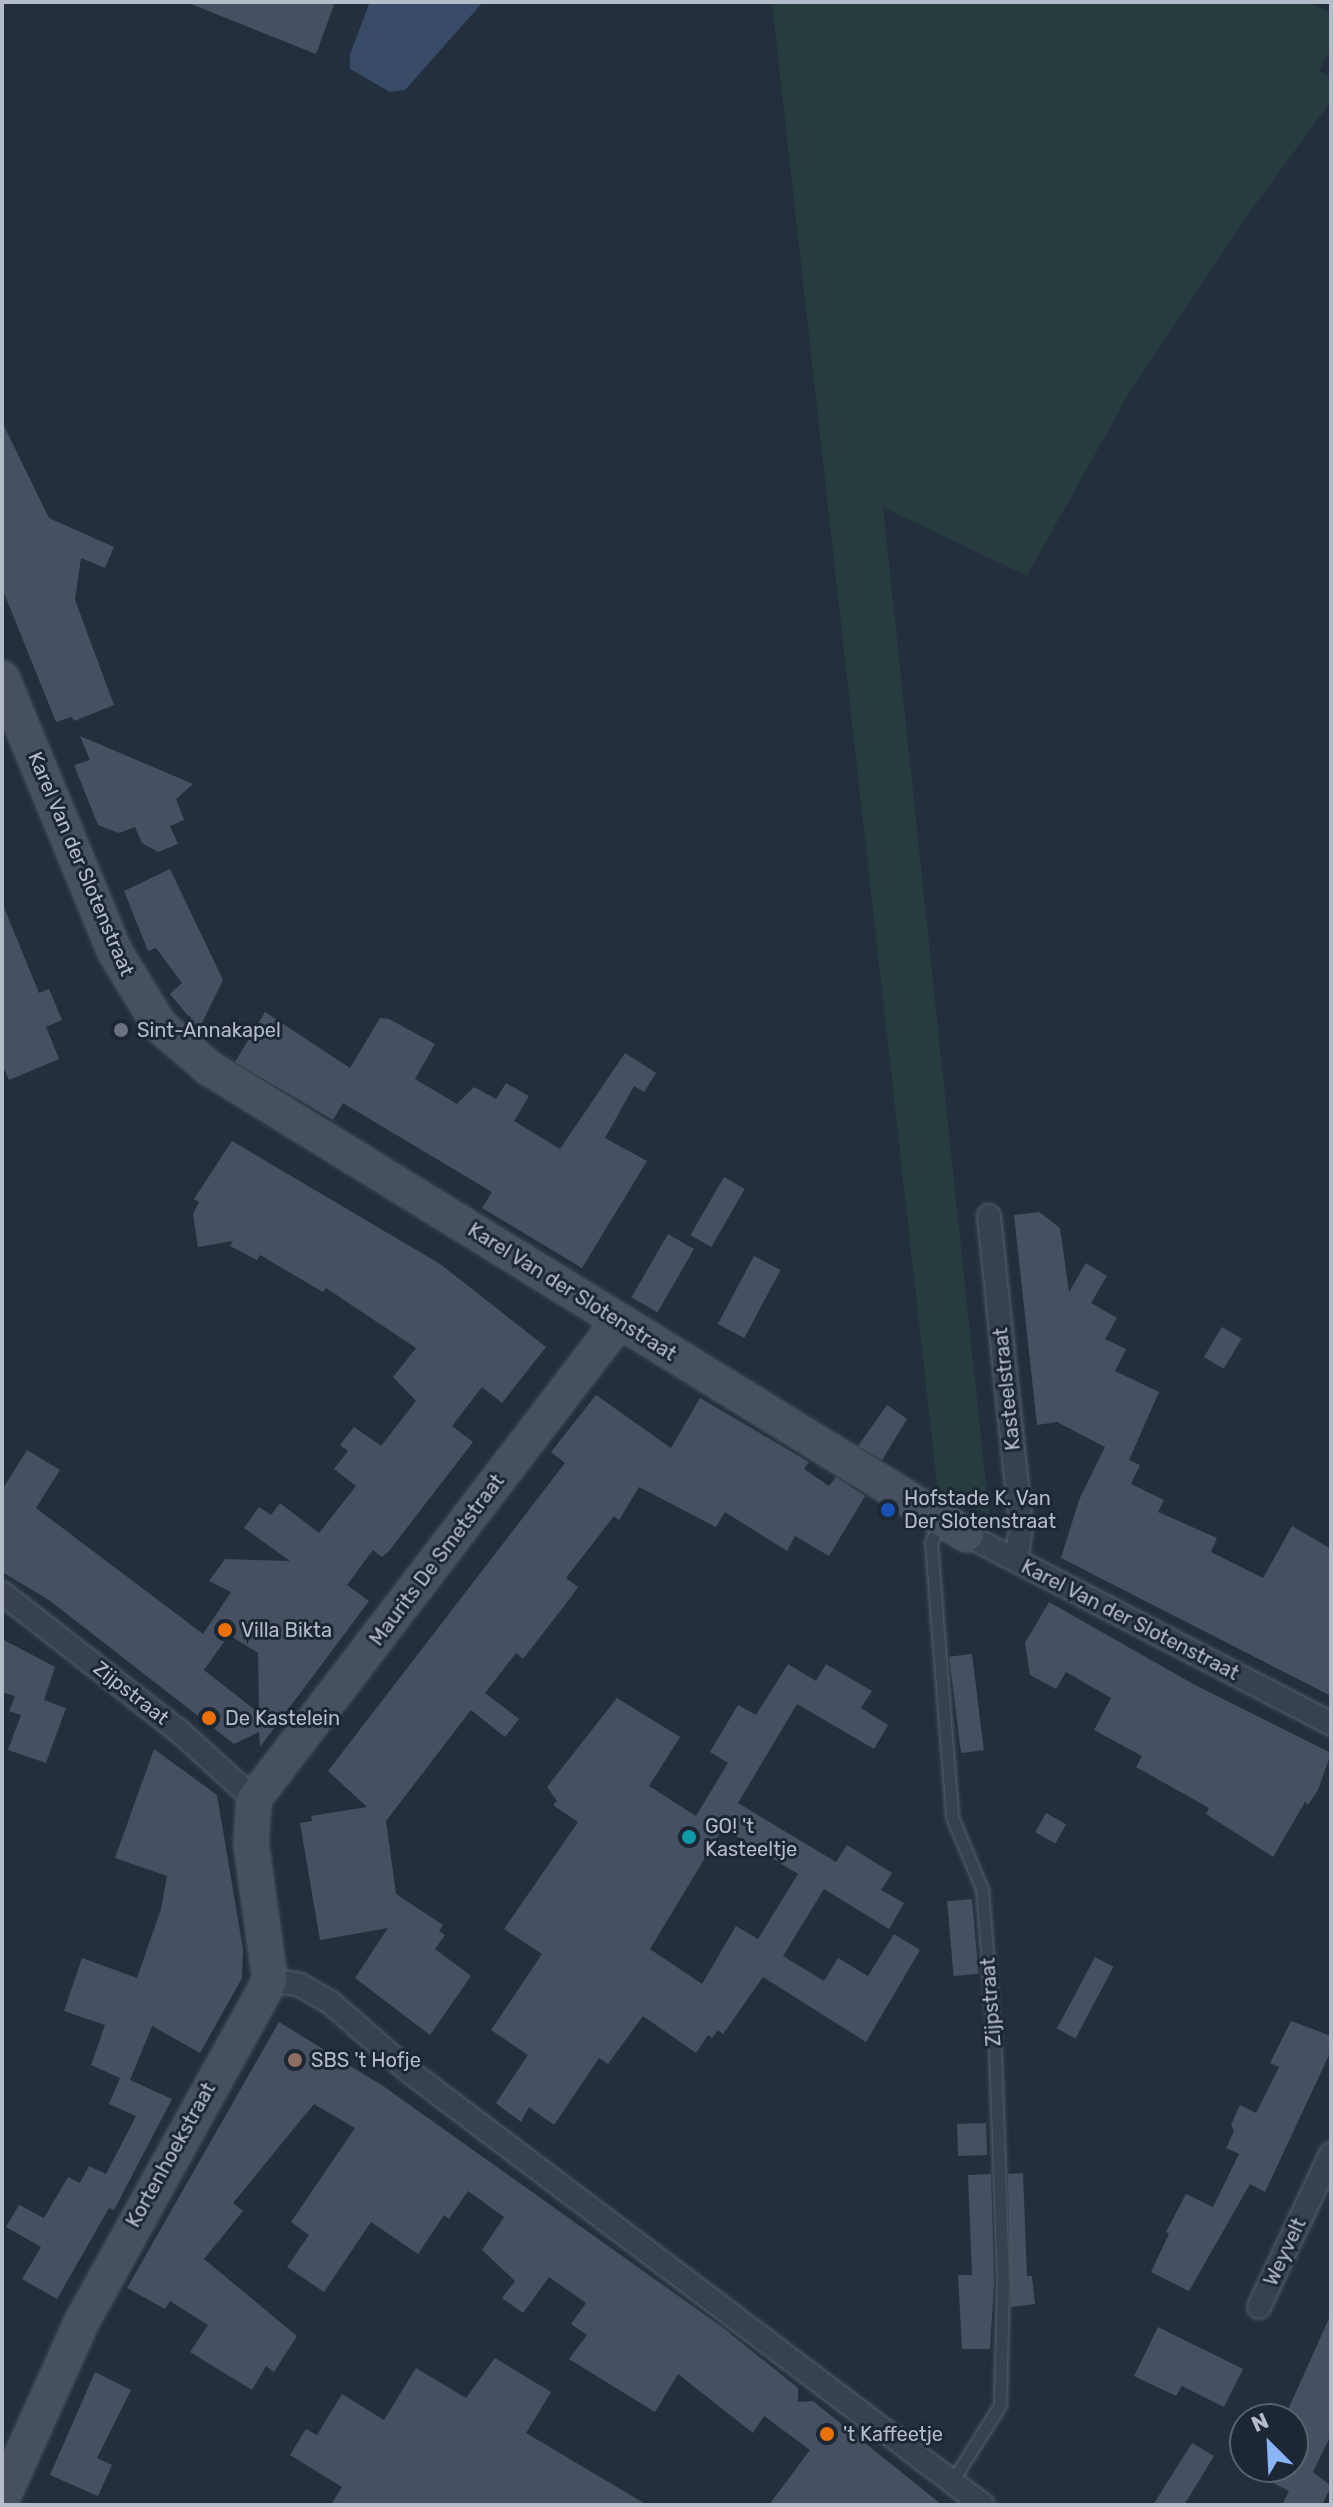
<!DOCTYPE html>
<html>
<head>
<meta charset="utf-8">
<style>
	body { margin:0 }
	#map { position:relative; width:1333px; height:2507px; overflow:hidden; background:#242f3e; font-family:Rubik,sans-serif }
	div>[style] { position:absolute }
	[style*='--x'] { left:calc(var(--x)*1px); top:calc(var(--y)*1px); width:calc(var(--w)*1px); rotate:calc(var(--a)*1deg) }
	.green>* { inset:0; background:#263c3f }
	.water>* { inset:0; background:#394c67 }
	.building>* { inset:0; background:#455162; transform-origin:0 0 }
	.roads { filter:drop-shadow(0 0 2px #565f6c) drop-shadow(0 0 2px #565f6c) }
	.lane>* { height:11px; margin:-5.5px; padding:0 5.5px; transform-origin:5.5px; border-radius:5.5px; background:#38414e }
	.street>* { height:22px; margin:-11px; padding:0 11px; transform-origin:11px; border-radius:11px; background:#38414e }
	.secondary>* { height:32px; margin:-16px; padding:0 16px; transform-origin:16px; border-radius:16px; background:#465061 }
	.dots>* { width:22px; height:22px; translate:-50% -50%; box-sizing:border-box; border:4px solid #1d2633; border-radius:50% }
	span { translate:-50% -50%; white-space:nowrap; text-align:center; line-height:1.15; -webkit-text-stroke:6px #1d2633; paint-order:stroke }
	.street-label { font-size:20px; color:#b4bcc9 }
	.poi-label { font-size:20px; color:#b4bcc9 }
	.left { translate:0 -50%; text-align:left }
	.frame { position:absolute; inset:0; border:4px solid #b4bcc9; pointer-events:none }
	.north { position:absolute; left:1229px; top:2403px; width:80px; height:80px; box-sizing:border-box; background:#1d2633; border:2px solid #59626f; border-radius:50%; rotate:336deg; font-size:22px; font-weight:700; line-height:32px; text-align:center; color:#b4bcc9 }
	.north::after { content:''; display:block; margin:auto; width:28px; height:36px; background:#8ab4f8; clip-path:polygon(50% 0,100% 100%,50% 72%,0 100%) }
</style>
</head>
<body>
<div id="map">
	<div class="green">
		<i style="clip-path:polygon(772px 2px,1308px 2px,1331px 13px,1331px 48px,1319px 71px,1331px 77px,1331px 101px,1244px 220px,1129px 393px,1027px 576px,883px 507px,989px 1514px,938px 1494px)"></i>
	</div>
	<div class="water">
		<i style="clip-path:polygon(370px 2px,483px 2px,405px 90px,390px 92px,350px 69px,350px 54px)"></i>
	</div>
	<div class="building">
		<i style="clip-path:polygon(186px 2px,335px 2px,316px 54px)"></i>
		<i style="clip-path:polygon(3px 424px,49px 518px,114px 547px,105px 568px,81px 558px,75px 600px,114px 705px,74px 721px,72px 717px,56px 722px,2px 588px)"></i>
		<i style="clip-path:polygon(80px 736px,193px 784px,176px 799px,184px 820px,170px 826px,178px 844px,158px 852px,142px 843px,135px 827px,119px 833px,98px 825px,74px 765px,90px 760px)"></i>
		<i style="clip-path:polygon(170px 869px,223px 980px,199px 1029px,170px 994px,182px 983px,156px 948px,148px 951px,124px 891px)"></i>
		<i style="clip-path:polygon(3px 905px,39px 993px,49px 989px,62px 1020px,46px 1027px,59px 1059px,9px 1080px,2px 1064px)"></i>
		<i style="clip-path:polygon(265px 1012px,350px 1068px,380px 1018px,389px 1019px,435px 1044px,415px 1079px,457px 1104px,474px 1087px,496px 1099px,506px 1083px,529px 1096px,514px 1121px,560px 1149px,625px 1053px,656px 1073px,644px 1092px,634px 1086px,605px 1138px,647px 1161px,582px 1268px,482px 1208px,492px 1192px,343px 1103px,333px 1120px,235px 1062px)"></i>
		<i style="clip-path:polygon(evenodd,232px 1141px,440px 1264px,546px 1347px,502px 1403px,482px 1387px,452px 1426px,473px 1442px,389px 1551px,382px 1557px,373px 1550px,347px 1585px,369px 1601px,260px 1747px,259px 1732px,234px 1744px,49px 1600px,2px 1572px,2px 1490px,27px 1450px,60px 1470px,36px 1508px,203px 1634px,231px 1592px,209px 1581px,225px 1559px,290px 1561px,244px 1528px,259px 1507px,271px 1515px,280px 1503px,319px 1533px,356px 1486px,334px 1469px,348px 1451px,340px 1445px,354px 1427px,381px 1446px,416px 1401px,393px 1377px,416px 1348px,326px 1288px,323px 1292px,260px 1255px,257px 1260px,230px 1246px,233px 1241px,198px 1247px,193px 1214px,199px 1202px,194px 1199px,232px 1141px,229px 1635px,258px 1653px,259px 1713px,204px 1670px,229px 1635px)"></i>
		<i style="left:724px;top:1177px;width:24px;height:67px;rotate:30deg"></i>
		<i style="clip-path:polygon(1039px 1212px,1060px 1228px,1069px 1292px,1086px 1263px,1107px 1276px,1091px 1303px,1117px 1318px,1105px 1339px,1126px 1349px,1115px 1371px,1159px 1392px,1129px 1460px,1140px 1465px,1131px 1484px,1164px 1500px,1158px 1512px,1217px 1538px,1211px 1552px,1263px 1578px,1292px 1526px,1331px 1549px,1331px 1696px,1061px 1558px,1079px 1500px,1105px 1447px,1057px 1422px,1037px 1425px,1014px 1215px)"></i>
		<i style="left:668px;top:1234px;width:30px;height:73px;rotate:30deg"></i>
		<i style="left:754px;top:1256px;width:30px;height:77px;rotate:28deg"></i>
		<i style="left:1222px;top:1327px;width:23px;height:35px;rotate:31deg"></i>
		<i style="clip-path:polygon(596px 1395px,671px 1448px,700px 1398px,809px 1462px,804px 1469px,829px 1486px,836px 1477px,865px 1496px,829px 1556px,795px 1536px,787px 1551px,725px 1512px,716px 1527px,639px 1487px,619px 1520px,614px 1516px,566px 1578px,578px 1587px,571px 1597px,523px 1659px,516px 1653px,485px 1693px,519px 1719px,505px 1737px,471px 1710px,386px 1821px,396px 1894px,443px 1925px,439px 1931px,445px 1935px,435px 1949px,471px 1976px,430px 2035px,355px 1978px,388px 1928px,320px 1940px,300px 1823px,312px 1821px,311px 1816px,367px 1807px,328px 1771px,565px 1463px,551px 1452px)"></i>
		<i style="clip-path:polygon(887px 1405px,907px 1419px,882px 1460px,858px 1446px)"></i>
		<i style="clip-path:polygon(1049px 1602px,1195px 1685px,1331px 1753px,1318px 1790px,1308px 1805px,1305px 1802px,1273px 1857px,1206px 1814px,1209px 1808px,1136px 1767px,1142px 1756px,1094px 1730px,1111px 1698px,1066px 1672px,1056px 1689px,1030px 1675px,1025px 1643px)"></i>
		<i style="clip-path:polygon(2px 1639px,55px 1667px,44px 1700px,66px 1708px,46px 1763px,8px 1750px,21px 1715px,9px 1711px,15px 1696px,2px 1692px)"></i>
		<i style="left:972px;top:1654px;width:97px;height:23px;rotate:83deg"></i>
		<i style="clip-path:polygon(evenodd,788px 1664px,816px 1681px,826px 1664px,872px 1691px,861px 1708px,888px 1725px,874px 1749px,797px 1704px,738px 1803px,836px 1862px,847px 1845px,892px 1873px,881px 1890px,904px 1903px,889px 1929px,824px 1889px,783px 1956px,824px 1981px,838px 1958px,868px 1976px,894px 1934px,920px 1950px,866px 2042px,763px 1977px,723px 2034px,718px 2030px,712px 2038px,708px 2035px,696px 2053px,643px 2016px,608px 2064px,599px 2058px,554px 2125px,529px 2107px,521px 2122px,496px 2103px,528px 2055px,491px 2030px,542px 1954px,504px 1929px,578px 1822px,553px 1805px,557px 1801px,547px 1787px,617px 1698px,680px 1737px,649px 1786px,696px 1816px,728px 1763px,710px 1752px,738px 1705px,756px 1715px,788px 1664px,723px 1828px,798px 1874px,758px 1939px,736px 1926px,702px 1984px,650px 1949px,723px 1828px)"></i>
		<i style="clip-path:polygon(154px 1749px,217px 1795px,243px 1949px,242px 1978px,200px 2053px,152px 2026px,130px 2080px,172px 2099px,114px 2210px,109px 2208px,57px 2299px,22px 2279px,41px 2247px,6px 2227px,19px 2205px,44px 2218px,68px 2177px,80px 2183px,89px 2166px,106px 2174px,136px 2116px,109px 2104px,120px 2078px,91px 2065px,105px 2025px,64px 2011px,82px 1958px,137px 1978px,161px 1909px,167px 1876px,115px 1858px)"></i>
		<i style="left:1046px;top:1813px;width:23px;height:22px;rotate:29deg"></i>
		<i style="left:972px;top:1899px;width:75px;height:25px;rotate:85deg"></i>
		<i style="left:1095px;top:1957px;width:21px;height:81px;rotate:28deg"></i>
		<i style="clip-path:polygon(1291px 2021px,1331px 2036px,1331px 2051px,1265px 2192px,1250px 2184px,1189px 2291px,1151px 2272px,1169px 2234px,1166px 2232px,1186px 2194px,1213px 2207px,1239px 2154px,1226px 2148px,1234px 2131px,1231px 2125px,1240px 2105px,1256px 2113px,1279px 2067px,1270px 2063px)"></i>
		<i style="clip-path:polygon(279px 2022px,383px 2086px,722px 2327px,798px 2388px,798px 2402px,813px 2401px,942px 2505px,769px 2505px,810px 2450px,764px 2416px,753px 2433px,678px 2374px,655px 2412px,569px 2359px,587px 2335px,571px 2324px,586px 2303px,549px 2277px,523px 2313px,502px 2298px,515px 2281px,482px 2250px,504px 2217px,468px 2191px,449px 2219px,444px 2215px,418px 2254px,371px 2222px,324px 2292px,287px 2267px,309px 2235px,291px 2222px,355px 2128px,314px 2104px,233px 2203px,243px 2211px,204px 2259px,297px 2336px,274px 2372px,266px 2366px,252px 2390px,190px 2352px,208px 2325px,170px 2301px,165px 2309px,127px 2288px)"></i>
		<i style="left:986px;top:2123px;width:32px;height:29px;rotate:88deg"></i>
		<i style="clip-path:polygon(1023px 2173px,1027px 2276px,1032px 2276px,1035px 2304px,1011px 2307px,1008px 2174px)"></i>
		<i style="clip-path:polygon(991px 2174px,994px 2283px,990px 2349px,962px 2349px,958px 2275px,972px 2275px,968px 2175px)"></i>
		<i style="clip-path:polygon(1331px 2314px,1331px 2435px,1313px 2472px,1331px 2486px,1322px 2505px,1282px 2505px,1289px 2491px,1242px 2467px,1293px 2467px,1293px 2418px,1286px 2414px)"></i>
		<i style="clip-path:polygon(1158px 2327px,1243px 2369px,1224px 2407px,1182px 2386px,1176px 2396px,1134px 2376px)"></i>
		<i style="clip-path:polygon(495px 2358px,551px 2392px,526px 2433px,647px 2505px,331px 2505px,342px 2487px,290px 2455px,306px 2429px,317px 2435px,342px 2394px,384px 2420px,416px 2368px,466px 2398px)"></i>
		<i style="clip-path:polygon(95px 2372px,131px 2390px,97px 2458px,112px 2465px,98px 2496px,50px 2475px)"></i>
		<i style="clip-path:polygon(1192px 2443px,1214px 2456px,1184px 2505px,1153px 2505px)"></i>
	</div>
	<div class="roads">
		<div class="lane">
			<i style="--x:942;--y:1521;--w:24;--a:118"></i>
			<i style="--x:931;--y:1542;--w:276;--a:85.6"></i>
			<i style="--x:952;--y:1817;--w:78;--a:67.4"></i>
			<i style="--x:982;--y:1889;--w:164;--a:85.4"></i>
			<i style="--x:995;--y:2052;--w:231;--a:88"></i>
			<i style="--x:1003;--y:2283;--w:122;--a:91.4"></i>
			<i style="--x:1000;--y:2405;--w:89;--a:122.1"></i>
		</div>
		<div class="street">
			<i style="--x:989;--y:1216;--w:313;--a:84.1"></i>
			<i style="--x:1021;--y:1527;--w:34;--a:98"></i>
			<i style="--x:967;--y:1535;--w:410;--a:27.4"></i>
			<i style="--x:2;--y:1593;--w:226;--a:38"></i>
			<i style="--x:180;--y:1732;--w:100;--a:42.2"></i>
			<i style="--x:270;--y:1980;--w:30;--a:9"></i>
			<i style="--x:300;--y:1985;--w:34;--a:30"></i>
			<i style="--x:330;--y:2002;--w:106;--a:41.2"></i>
			<i style="--x:410;--y:2072;--w:718;--a:37.08"></i>
			<i style="--x:1259;--y:2307;--w:169;--a:-64.8"></i>
		</div>
		<div class="secondary">
			<i style="--x:2;--y:678;--w:296;--a:67.6"></i>
			<i style="--x:115;--y:952;--w:87;--a:58.7"></i>
			<i style="--x:160;--y:1026;--w:65;--a:40.6"></i>
			<i style="--x:209;--y:1068;--w:890;--a:31.64"></i>
			<i style="--x:2;--y:2499;--w:193;--a:-65.8"></i>
			<i style="--x:81;--y:2323;--w:392;--a:-61.1"></i>
			<i style="--x:270;--y:1980;--w:138;--a:-97.9"></i>
			<i style="--x:251;--y:1843;--w:44;--a:-86.1"></i>
			<i style="--x:254;--y:1799;--w:601;--a:-52.63"></i>
		</div>
	</div>
	<div class="dots">
		<i style="left:121px;top:1030px;background:#6b7280"></i>
		<i style="left:888px;top:1510px;background:#1a4fb4"></i>
		<i style="left:225px;top:1630px;background:#e8710a"></i>
		<i style="left:209px;top:1718px;background:#e8710a"></i>
		<i style="left:689px;top:1837px;background:#0f9aa8"></i>
		<i style="left:295px;top:2060px;background:#8d6e63"></i>
		<i style="left:827px;top:2434px;background:#e8710a"></i>
	</div>
	<div class="street-label">
		<span style="left:81px;top:864px;rotate:67deg">Karel Van der Slotenstraat</span>
		<span style="left:572px;top:1292px;rotate:32deg">Karel Van der Slotenstraat</span>
		<span style="left:1007px;top:1389px;rotate:-96deg">Kasteelstraat</span>
		<span style="left:437px;top:1560px;rotate:-53deg">Maurits De Smetstraat</span>
		<span style="left:1130px;top:1620px;rotate:27deg">Karel Van der Slotenstraat</span>
		<span style="left:131px;top:1693px;rotate:38deg">Zijpstraat</span>
		<span style="left:991px;top:2002px;rotate:-94deg">Zijpstraat</span>
		<span style="left:171px;top:2155px;rotate:-61deg">Kortenhoekstraat</span>
		<span style="left:1285px;top:2252px;rotate:-65deg">Weyvelt</span>
	</div>
	<div class="poi-label">
		<span class="left" style="left:137px;top:1030px">Sint-Annakapel</span>
		<span class="left" style="left:904px;top:1510px">Hofstade K. Van<br>Der Slotenstraat</span>
		<span class="left" style="left:241px;top:1630px">Villa Bikta</span>
		<span class="left" style="left:225px;top:1718px">De Kastelein</span>
		<span class="left" style="left:705px;top:1838px">GO! 't<br>Kasteeltje</span>
		<span class="left" style="left:311px;top:2060px">SBS 't Hofje</span>
		<span class="left" style="left:843px;top:2434px">'t Kaffeetje</span>
	</div>
	<div class="frame"></div>
	<div class="north">N</div>
</div>
</body>
</html>
